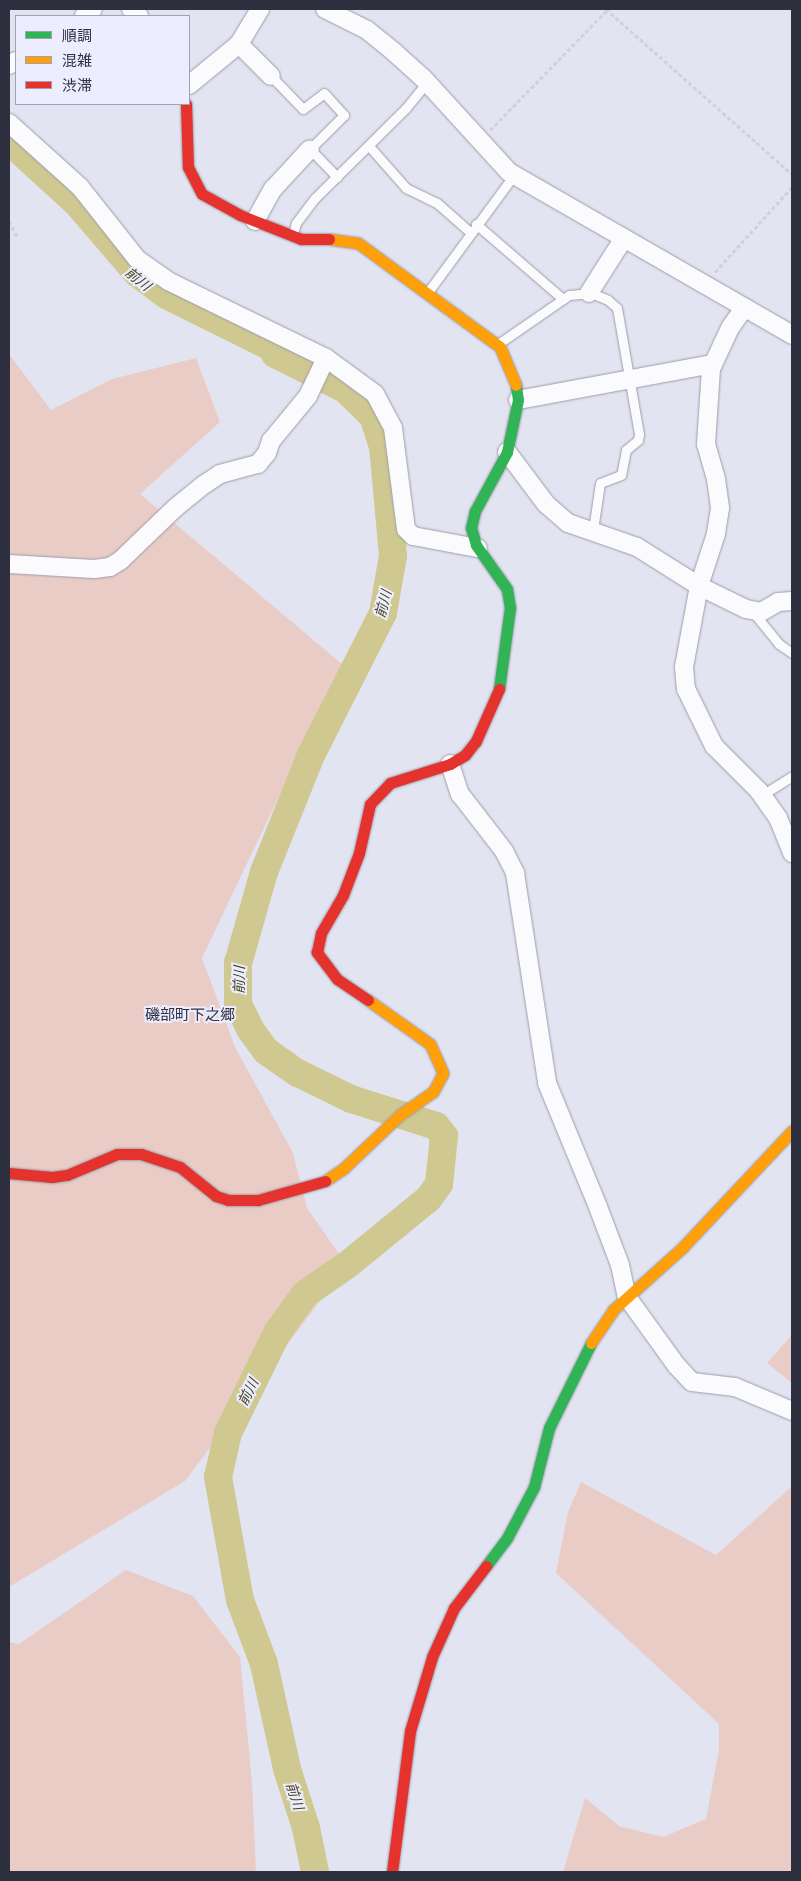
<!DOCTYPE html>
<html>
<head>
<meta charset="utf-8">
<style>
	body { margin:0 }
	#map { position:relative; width:801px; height:1881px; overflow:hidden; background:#e3e4f2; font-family:Ubuntu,"Noto Sans JP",sans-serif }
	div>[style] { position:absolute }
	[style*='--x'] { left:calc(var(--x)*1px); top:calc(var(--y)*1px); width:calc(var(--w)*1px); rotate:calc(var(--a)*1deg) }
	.green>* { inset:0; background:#eaccc7 }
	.water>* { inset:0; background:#d0c891 }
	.river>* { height:28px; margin:-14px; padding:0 14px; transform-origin:14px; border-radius:14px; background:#d0c891 }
	.path>* { height:2.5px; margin-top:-1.25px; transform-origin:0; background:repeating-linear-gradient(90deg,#d1d1d6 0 4px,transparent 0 6.5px) }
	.roads { filter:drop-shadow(0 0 1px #9c9ca9) drop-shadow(0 0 1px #9c9ca9) }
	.lane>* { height:9px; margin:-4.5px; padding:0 4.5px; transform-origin:4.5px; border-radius:4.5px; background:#fbfbfd }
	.street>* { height:18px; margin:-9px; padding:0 9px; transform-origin:9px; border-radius:9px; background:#fbfbfd }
	.fast>* { height:11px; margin:-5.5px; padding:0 5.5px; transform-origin:5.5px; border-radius:5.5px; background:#30b455 }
	.slow>* { height:11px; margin:-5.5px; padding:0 5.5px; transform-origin:5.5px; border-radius:5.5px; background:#ff9f0a }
	.jam>* { height:11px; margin:-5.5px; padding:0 5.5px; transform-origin:5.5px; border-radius:5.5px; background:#e5322d }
	span { translate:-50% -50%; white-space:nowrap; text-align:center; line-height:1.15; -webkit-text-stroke:4px #ecedfe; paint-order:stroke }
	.water-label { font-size:14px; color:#48431e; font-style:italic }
	.quarter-label { font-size:15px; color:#2f303f }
	.frame { position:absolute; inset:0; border:10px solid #2f303f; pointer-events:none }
	.legend { position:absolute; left:15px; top:15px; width:175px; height:90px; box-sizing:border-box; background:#ecedfe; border:1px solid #a0a1b2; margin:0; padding:6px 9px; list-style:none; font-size:15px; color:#2f303f }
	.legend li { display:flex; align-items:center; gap:10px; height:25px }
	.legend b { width:25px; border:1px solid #a0a1b2 }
</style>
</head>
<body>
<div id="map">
	<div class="green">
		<i style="clip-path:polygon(9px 354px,51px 410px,112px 379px,196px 358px,220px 422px,140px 494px,342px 664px,202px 958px,235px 1047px,293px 1153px,307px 1208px,347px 1265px,185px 1481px,9px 1587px)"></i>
		<i style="clip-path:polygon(792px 1335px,792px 1383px,767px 1363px)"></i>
		<i style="clip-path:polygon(581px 1482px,716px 1555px,792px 1486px,792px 1872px,563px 1872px,585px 1798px,619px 1826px,663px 1837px,706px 1819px,719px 1750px,719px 1724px,556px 1573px,568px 1512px)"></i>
		<i style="clip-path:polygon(126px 1570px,193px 1596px,240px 1657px,252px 1782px,256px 1872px,9px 1872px,9px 1642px,19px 1644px)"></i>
	</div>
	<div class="water">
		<i style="clip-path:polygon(9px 134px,90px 209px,116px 244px,313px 360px,304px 379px,159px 307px,128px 284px,67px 213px,9px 160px)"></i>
	</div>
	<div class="river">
		<i style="--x:275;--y:354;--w:78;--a:26.6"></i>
		<i style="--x:345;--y:389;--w:39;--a:44"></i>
		<i style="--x:373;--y:416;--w:32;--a:72"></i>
		<i style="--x:383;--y:446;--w:110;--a:84.8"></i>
		<i style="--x:393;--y:556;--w:58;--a:100"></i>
		<i style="--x:383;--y:613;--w:159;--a:116.9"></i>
		<i style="--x:311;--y:755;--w:126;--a:111.9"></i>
		<i style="--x:264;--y:872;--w:95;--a:105.9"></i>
		<i style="--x:238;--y:963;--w:41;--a:90"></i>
		<i style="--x:238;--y:1004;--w:28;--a:64"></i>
		<i style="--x:250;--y:1029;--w:27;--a:54"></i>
		<i style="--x:266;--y:1051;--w:39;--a:35"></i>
		<i style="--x:298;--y:1073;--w:59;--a:26.1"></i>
		<i style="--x:351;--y:1099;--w:89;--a:17.6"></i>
		<i style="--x:436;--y:1126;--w:13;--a:51"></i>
		<i style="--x:444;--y:1136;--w:48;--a:95.9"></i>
		<i style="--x:439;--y:1184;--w:19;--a:126"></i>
		<i style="--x:428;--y:1199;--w:104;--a:140.8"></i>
		<i style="--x:347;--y:1265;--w:51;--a:145.4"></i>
		<i style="--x:305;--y:1294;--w:48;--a:125.7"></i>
		<i style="--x:277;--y:1333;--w:111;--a:116.1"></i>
		<i style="--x:228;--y:1433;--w:45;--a:102.8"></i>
		<i style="--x:218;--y:1477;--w:125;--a:79.9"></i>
		<i style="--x:240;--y:1600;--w:68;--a:69.4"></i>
		<i style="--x:264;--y:1664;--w:107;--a:77.6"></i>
		<i style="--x:287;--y:1769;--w:62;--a:72.1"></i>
		<i style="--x:306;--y:1828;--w:45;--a:78.4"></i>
	</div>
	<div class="path">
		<i style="--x:606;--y:9;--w:249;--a:41.6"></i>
		<i style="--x:490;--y:130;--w:168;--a:-45.7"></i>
		<i style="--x:9;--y:221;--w:19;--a:62"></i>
		<i style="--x:715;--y:272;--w:115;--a:-47.8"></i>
	</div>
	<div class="roads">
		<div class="lane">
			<i style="--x:271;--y:76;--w:46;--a:45.9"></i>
			<i style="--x:303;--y:109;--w:26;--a:-37"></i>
			<i style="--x:324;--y:93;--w:30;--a:48"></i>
			<i style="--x:344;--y:115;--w:48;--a:135"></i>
			<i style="--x:310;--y:149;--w:39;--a:46"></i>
			<i style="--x:369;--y:146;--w:56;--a:48.6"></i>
			<i style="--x:406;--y:188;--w:34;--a:26"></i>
			<i style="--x:437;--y:203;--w:44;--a:41.3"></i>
			<i style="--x:476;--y:224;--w:115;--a:40.8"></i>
			<i style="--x:293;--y:234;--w:11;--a:-75"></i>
			<i style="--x:296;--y:223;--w:31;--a:-53"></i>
			<i style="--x:315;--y:198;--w:128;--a:-44.7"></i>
			<i style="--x:406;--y:108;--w:33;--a:-51"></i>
			<i style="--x:428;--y:292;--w:145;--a:-53.7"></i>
			<i style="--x:498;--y:344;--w:86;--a:-34.6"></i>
			<i style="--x:569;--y:295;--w:22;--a:-5"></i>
			<i style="--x:591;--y:293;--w:18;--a:22"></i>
			<i style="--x:608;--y:300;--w:12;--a:42"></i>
			<i style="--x:617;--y:308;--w:128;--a:80.1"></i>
			<i style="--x:639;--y:434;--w:6;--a:99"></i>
			<i style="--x:638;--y:440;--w:16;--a:140"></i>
			<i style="--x:626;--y:450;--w:25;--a:101"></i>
			<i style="--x:621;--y:475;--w:22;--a:159"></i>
			<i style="--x:600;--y:483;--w:48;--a:98.5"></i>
			<i style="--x:753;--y:612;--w:41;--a:50.9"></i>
			<i style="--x:779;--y:644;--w:16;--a:35"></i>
			<i style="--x:762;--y:795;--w:36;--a:-32"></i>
		</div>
		<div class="street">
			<i style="--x:131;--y:9;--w:11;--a:41"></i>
			<i style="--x:325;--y:9;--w:47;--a:26.6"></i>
			<i style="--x:367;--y:30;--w:35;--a:39"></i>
			<i style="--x:394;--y:52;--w:40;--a:42"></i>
			<i style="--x:424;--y:79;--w:126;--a:47.6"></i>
			<i style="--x:509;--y:172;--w:327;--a:29.9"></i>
			<i style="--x:84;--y:16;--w:11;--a:-38"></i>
			<i style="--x:239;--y:44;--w:45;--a:45"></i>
			<i style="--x:9;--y:65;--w:8;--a:-30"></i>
			<i style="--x:189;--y:85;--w:65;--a:-39.4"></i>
			<i style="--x:239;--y:44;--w:41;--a:-59"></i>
			<i style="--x:9;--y:123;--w:96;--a:42"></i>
			<i style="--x:80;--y:187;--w:92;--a:51.6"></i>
			<i style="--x:137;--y:259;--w:38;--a:35"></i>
			<i style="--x:168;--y:281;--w:176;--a:26"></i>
			<i style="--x:326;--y:358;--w:61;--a:36.3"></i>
			<i style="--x:375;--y:394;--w:38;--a:62"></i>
			<i style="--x:393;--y:428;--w:102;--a:82.7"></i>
			<i style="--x:406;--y:529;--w:10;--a:45"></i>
			<i style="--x:413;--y:536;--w:66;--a:10.5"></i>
			<i style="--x:255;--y:221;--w:37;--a:-61"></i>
			<i style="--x:273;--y:189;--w:54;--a:-47.2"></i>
			<i style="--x:589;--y:293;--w:65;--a:-57.5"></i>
			<i style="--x:744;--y:308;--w:24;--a:125"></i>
			<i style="--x:730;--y:328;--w:45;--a:114.9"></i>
			<i style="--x:711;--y:369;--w:75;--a:93.8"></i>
			<i style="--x:706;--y:444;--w:36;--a:74"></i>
			<i style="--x:716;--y:479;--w:29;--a:82"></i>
			<i style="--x:720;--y:508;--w:26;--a:99"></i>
			<i style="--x:716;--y:534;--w:55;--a:108.1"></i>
			<i style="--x:699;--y:586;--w:82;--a:100.5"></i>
			<i style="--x:684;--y:667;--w:22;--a:85"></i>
			<i style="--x:686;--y:689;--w:64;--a:63.8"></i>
			<i style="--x:714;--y:746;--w:64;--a:45"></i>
			<i style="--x:759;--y:791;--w:33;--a:55"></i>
			<i style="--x:778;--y:818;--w:38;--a:68"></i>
			<i style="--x:518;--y:400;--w:198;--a:-10.5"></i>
			<i style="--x:507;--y:452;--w:65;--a:53.1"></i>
			<i style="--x:546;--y:504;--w:29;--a:41"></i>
			<i style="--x:568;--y:523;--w:73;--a:19.2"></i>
			<i style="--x:637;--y:547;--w:73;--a:32.2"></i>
			<i style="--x:699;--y:586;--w:52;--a:26.1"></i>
			<i style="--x:746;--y:609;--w:15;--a:11"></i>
			<i style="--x:761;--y:612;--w:20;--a:-30"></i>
			<i style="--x:778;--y:602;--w:14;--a:-4"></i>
			<i style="--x:9;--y:564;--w:85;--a:3.4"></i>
			<i style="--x:94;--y:569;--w:16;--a:-7"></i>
			<i style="--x:110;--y:567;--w:13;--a:-32"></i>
			<i style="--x:121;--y:560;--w:75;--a:-43.9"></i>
			<i style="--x:175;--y:508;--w:38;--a:-39"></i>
			<i style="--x:205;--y:484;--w:18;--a:-34"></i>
			<i style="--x:220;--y:474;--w:39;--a:-15"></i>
			<i style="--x:258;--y:464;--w:14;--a:-51"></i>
			<i style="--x:267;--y:453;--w:13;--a:-72"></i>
			<i style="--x:271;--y:441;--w:58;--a:-50.6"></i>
			<i style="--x:308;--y:396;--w:42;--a:-64.7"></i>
			<i style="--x:450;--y:764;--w:32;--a:72"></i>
			<i style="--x:460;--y:794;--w:72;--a:52.3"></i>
			<i style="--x:504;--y:851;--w:25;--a:63"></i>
			<i style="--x:515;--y:873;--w:212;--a:81.3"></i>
			<i style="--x:547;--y:1083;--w:134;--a:67.6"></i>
			<i style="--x:598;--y:1207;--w:62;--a:69.2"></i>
			<i style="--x:620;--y:1265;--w:33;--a:78"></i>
			<i style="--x:627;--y:1297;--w:84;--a:54.2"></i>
			<i style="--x:676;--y:1365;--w:23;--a:47"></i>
			<i style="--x:692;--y:1382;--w:43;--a:6.6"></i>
			<i style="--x:735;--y:1387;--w:62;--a:22.8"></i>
		</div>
		<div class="fast">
			<i style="--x:499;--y:689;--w:82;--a:-82.3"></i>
			<i style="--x:510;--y:608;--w:19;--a:-99"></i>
			<i style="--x:507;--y:589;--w:54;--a:-125.2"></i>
			<i style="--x:476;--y:545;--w:18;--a:-106"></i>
			<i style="--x:471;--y:528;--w:17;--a:-77"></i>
			<i style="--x:475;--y:511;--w:67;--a:-61.5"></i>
			<i style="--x:507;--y:452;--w:53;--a:-78.1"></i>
			<i style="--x:518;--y:400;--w:15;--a:-98"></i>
			<i style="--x:486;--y:1566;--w:35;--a:-53"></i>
			<i style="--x:507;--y:1538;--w:58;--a:-62.1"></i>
			<i style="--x:534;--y:1487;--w:61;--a:-75.7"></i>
			<i style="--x:549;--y:1428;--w:95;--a:-63.7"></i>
		</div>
		<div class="slow">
			<i style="--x:329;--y:239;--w:29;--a:8"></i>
			<i style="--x:358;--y:243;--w:176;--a:36.2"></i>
			<i style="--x:500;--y:347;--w:41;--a:67.2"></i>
			<i style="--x:325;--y:1181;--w:23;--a:-34"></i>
			<i style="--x:344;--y:1168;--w:79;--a:-43.5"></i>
			<i style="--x:401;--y:1114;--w:39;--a:-35"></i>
			<i style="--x:433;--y:1092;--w:21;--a:-62"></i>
			<i style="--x:443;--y:1073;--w:32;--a:-114"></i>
			<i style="--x:430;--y:1044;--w:76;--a:-144.6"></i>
			<i style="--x:591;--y:1343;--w:40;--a:-56"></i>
			<i style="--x:613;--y:1310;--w:93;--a:-41.9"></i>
			<i style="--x:682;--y:1248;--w:161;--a:-46.8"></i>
		</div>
		<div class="jam">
			<i style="--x:186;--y:104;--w:63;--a:88.2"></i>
			<i style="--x:188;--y:167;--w:30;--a:63"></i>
			<i style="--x:202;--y:194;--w:43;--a:28.9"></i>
			<i style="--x:240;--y:215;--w:66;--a:21.5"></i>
			<i style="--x:301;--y:239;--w:28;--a:0"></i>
			<i style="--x:368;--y:1000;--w:37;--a:-146"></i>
			<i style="--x:337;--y:979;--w:34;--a:-127"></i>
			<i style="--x:317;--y:952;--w:19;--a:-78"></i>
			<i style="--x:321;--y:933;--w:44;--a:-59.9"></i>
			<i style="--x:343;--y:895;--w:45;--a:-69.1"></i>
			<i style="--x:359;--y:853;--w:50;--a:-77.3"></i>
			<i style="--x:370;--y:804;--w:29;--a:-46"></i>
			<i style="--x:390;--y:783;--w:63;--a:-17.6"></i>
			<i style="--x:450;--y:764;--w:17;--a:-31"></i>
			<i style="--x:465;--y:755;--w:18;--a:-52"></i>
			<i style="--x:476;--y:741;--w:57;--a:-66.1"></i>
			<i style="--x:9;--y:1173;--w:43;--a:5.3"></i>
			<i style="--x:52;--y:1177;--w:15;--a:-8"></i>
			<i style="--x:67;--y:1175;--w:54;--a:-22.8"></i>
			<i style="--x:117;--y:1154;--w:24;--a:0"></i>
			<i style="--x:141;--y:1154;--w:41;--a:18.4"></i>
			<i style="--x:180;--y:1167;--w:46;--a:38.9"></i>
			<i style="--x:216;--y:1196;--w:13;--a:18"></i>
			<i style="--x:228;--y:1200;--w:30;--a:0"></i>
			<i style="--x:258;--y:1200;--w:70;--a:-15.8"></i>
			<i style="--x:392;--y:1872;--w:142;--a:-82.7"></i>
			<i style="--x:410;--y:1731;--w:77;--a:-73.4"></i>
			<i style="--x:432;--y:1657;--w:54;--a:-65.8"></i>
			<i style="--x:454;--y:1608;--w:53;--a:-52.7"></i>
		</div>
	</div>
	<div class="water-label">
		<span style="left:138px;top:279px;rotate:39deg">前川</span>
		<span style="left:383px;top:604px;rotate:-75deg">前川</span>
		<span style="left:239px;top:980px;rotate:-89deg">前川</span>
		<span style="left:248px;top:1392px;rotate:-64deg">前川</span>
		<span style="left:295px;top:1796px;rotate:72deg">前川</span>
	</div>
	<div class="quarter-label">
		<span style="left:190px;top:1015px">磯部町下之郷</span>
	</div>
	<div class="frame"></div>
	<ul class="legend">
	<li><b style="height:6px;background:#30b455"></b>順調</li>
	<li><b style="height:6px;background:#ff9f0a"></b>混雑</li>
	<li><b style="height:6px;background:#e5322d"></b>渋滞</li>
	</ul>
</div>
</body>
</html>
